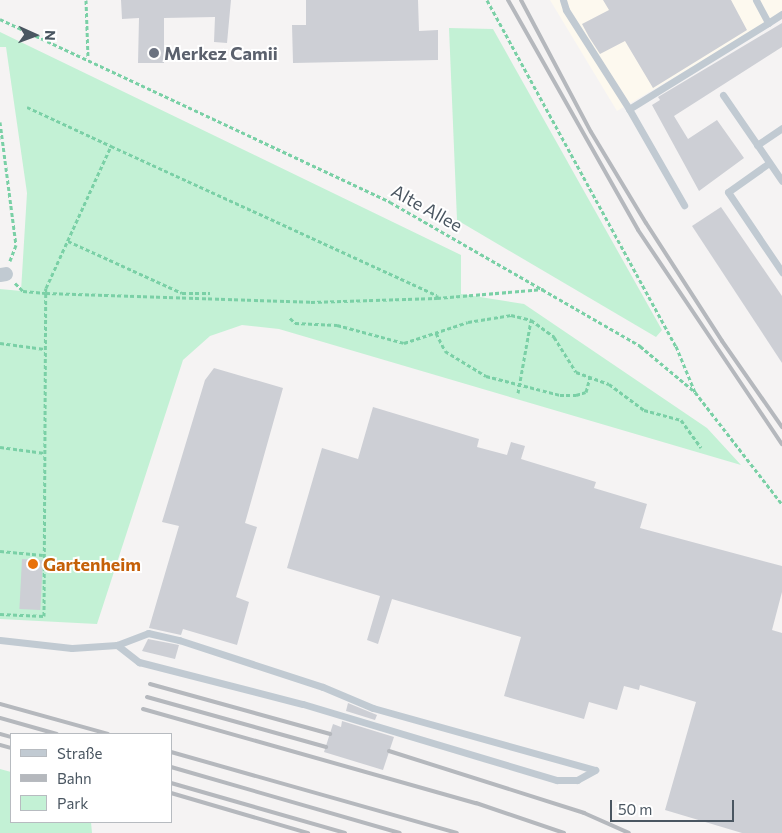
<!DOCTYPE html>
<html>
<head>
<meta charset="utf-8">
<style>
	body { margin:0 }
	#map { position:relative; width:782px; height:833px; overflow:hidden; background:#f5f3f3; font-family:Commissioner,sans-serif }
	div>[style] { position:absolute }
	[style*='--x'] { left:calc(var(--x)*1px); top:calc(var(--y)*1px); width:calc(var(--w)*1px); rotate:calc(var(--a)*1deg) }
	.commercial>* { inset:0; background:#fdf9ef }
	.green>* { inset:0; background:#c3f1d5 }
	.building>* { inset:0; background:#cdcfd5; transform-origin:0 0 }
	.path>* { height:3px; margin-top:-1.5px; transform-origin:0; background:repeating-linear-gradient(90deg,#7ad0a6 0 4px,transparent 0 6.5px) }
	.lane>* { height:7px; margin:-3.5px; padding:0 3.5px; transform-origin:3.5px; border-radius:3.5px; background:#c1cad2 }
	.street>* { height:14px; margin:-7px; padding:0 7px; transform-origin:7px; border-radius:7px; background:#c1cad2 }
	.rail>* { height:4px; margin:-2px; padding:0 2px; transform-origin:2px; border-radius:2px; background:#b5b8bd }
	.dots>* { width:14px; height:14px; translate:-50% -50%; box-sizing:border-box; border:2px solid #fff; border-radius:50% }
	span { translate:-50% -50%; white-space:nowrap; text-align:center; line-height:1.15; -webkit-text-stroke:4px #fff; paint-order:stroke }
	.worship-label { font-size:18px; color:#5b616d; font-weight:700 }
	.left { translate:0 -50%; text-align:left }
	.street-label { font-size:18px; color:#4a5661 }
	.food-label { font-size:18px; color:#c56008; font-weight:700 }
	.legend { position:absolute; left:10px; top:733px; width:162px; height:90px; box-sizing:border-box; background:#fff; border:1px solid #b7bbc0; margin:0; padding:6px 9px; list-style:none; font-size:15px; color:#4a5661 }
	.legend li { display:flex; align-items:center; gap:10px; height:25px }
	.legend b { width:25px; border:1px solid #b7bbc0 }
	.north { position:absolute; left:10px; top:10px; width:50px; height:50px; -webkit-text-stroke:4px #fff; paint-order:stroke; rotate:92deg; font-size:14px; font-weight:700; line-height:20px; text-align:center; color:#4a5661 }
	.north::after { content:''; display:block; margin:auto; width:18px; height:22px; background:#4a5661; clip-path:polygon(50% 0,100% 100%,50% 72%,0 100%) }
	.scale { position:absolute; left:610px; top:800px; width:124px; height:22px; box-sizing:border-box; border:2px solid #4a5661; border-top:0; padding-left:6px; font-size:15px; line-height:18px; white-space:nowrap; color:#4a5661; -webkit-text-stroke:4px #fff; paint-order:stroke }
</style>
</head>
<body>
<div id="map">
	<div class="commercial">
		<i style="clip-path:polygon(550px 0,782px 0,782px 14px,617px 111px)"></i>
	</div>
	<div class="green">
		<i style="clip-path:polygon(449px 28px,493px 29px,662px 330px,656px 337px,457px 220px)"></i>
		<i style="clip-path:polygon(0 32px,461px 255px,461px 294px,524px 304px,707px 428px,741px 465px,279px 329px,242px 325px,210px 336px,183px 360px,97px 624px,0 619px,0 289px,21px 291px,27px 193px,6px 47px,0 47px)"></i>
		<i style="clip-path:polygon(0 769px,11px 772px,11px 822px,91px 822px,92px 833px,0 833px)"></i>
	</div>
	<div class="building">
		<i style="clip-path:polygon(121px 0,231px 0,227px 43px,214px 42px,215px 17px,164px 18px,164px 63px,138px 63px,139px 18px,122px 19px)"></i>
		<i style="clip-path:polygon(306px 0,418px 0,419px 31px,438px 30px,438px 60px,293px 63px,292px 25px,306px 25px)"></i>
		<i style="clip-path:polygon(603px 0,731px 0,747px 30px,653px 88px,625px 41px,600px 54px,589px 37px,582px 24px,609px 10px)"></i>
		<i style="clip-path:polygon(782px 23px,782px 47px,674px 116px,688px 139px,717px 120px,744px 158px,699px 191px,652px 105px,660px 100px,658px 97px)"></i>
		<i style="clip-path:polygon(721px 207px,782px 296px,782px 363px,692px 226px)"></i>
		<i style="clip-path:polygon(214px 368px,283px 388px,245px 523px,257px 527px,236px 597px,249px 602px,237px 645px,183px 629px,181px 635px,149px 628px,179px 526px,162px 522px,205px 380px)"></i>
		<i style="clip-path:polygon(373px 407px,479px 439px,477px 447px,507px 455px,511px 442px,525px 446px,521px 459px,596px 482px,594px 488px,647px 504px,640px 528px,782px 566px,782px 592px,772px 630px,782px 633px,782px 833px,742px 833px,665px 810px,696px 702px,640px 685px,639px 690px,624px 686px,617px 710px,589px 702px,584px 719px,504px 696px,521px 637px,392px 599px,378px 644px,367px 640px,380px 596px,287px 568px,322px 448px,358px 459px)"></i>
		<i style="left:22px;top:559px;width:21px;height:50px;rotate:3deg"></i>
		<i style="clip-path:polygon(148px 639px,179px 645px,175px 659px,142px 651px)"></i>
		<i style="clip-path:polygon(348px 703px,377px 715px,375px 720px,346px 711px)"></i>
		<i style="clip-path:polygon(342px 721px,394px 737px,383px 770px,324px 752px,333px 724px,341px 727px)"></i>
	</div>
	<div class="path">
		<i style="--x:86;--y:0;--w:58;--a:88"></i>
		<i style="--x:487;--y:0;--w:394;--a:61.4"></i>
		<i style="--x:676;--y:346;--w:50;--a:67.6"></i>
		<i style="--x:0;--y:19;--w:431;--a:25.1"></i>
		<i style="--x:390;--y:202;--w:289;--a:29.9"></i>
		<i style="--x:640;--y:346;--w:72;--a:39.9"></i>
		<i style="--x:695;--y:392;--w:142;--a:52.2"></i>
		<i style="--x:27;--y:107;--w:93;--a:24.9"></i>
		<i style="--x:0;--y:122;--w:124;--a:82.6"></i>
		<i style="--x:16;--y:245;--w:17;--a:111"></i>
		<i style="--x:68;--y:241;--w:125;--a:24.5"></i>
		<i style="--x:182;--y:293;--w:28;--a:0"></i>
		<i style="--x:15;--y:283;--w:11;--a:45"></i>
		<i style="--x:23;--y:291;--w:23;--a:5"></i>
		<i style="--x:46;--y:293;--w:265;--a:1.9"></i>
		<i style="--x:311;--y:302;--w:126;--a:-1.8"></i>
		<i style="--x:437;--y:298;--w:107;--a:-4.8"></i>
		<i style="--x:290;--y:318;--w:7;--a:45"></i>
		<i style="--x:295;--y:323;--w:42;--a:2.7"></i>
		<i style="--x:337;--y:325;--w:69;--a:15"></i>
		<i style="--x:404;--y:343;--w:67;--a:-18.2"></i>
		<i style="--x:468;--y:322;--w:44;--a:-9.2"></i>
		<i style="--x:511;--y:315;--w:21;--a:14"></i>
		<i style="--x:531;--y:320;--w:29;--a:36"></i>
		<i style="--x:554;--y:337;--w:41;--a:57.8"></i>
		<i style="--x:576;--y:372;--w:35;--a:20"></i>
		<i style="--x:609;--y:384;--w:44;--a:36.6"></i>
		<i style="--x:644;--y:410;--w:38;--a:15"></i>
		<i style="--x:681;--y:420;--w:34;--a:54"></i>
		<i style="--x:436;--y:333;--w:20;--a:63"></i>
		<i style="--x:445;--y:351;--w:48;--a:31.4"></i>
		<i style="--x:486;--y:376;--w:76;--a:14.4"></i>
		<i style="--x:560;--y:395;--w:16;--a:0"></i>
		<i style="--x:576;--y:395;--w:10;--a:-17"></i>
		<i style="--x:586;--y:392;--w:16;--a:-75"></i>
		<i style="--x:0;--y:343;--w:45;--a:7.6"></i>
		<i style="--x:518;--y:393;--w:74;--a:-79.9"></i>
		<i style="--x:0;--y:447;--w:45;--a:7.6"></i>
		<i style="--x:0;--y:551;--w:43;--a:5.3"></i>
		<i style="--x:0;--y:614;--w:44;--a:2.6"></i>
		<i style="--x:44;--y:616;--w:328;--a:-89.7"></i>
		<i style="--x:46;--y:288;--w:156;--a:-65.4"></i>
		<i style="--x:111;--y:146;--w:358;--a:24.6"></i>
		<i style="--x:437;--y:295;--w:3;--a:90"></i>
	</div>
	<div class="lane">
		<i style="--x:563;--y:0;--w:10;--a:73"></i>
		<i style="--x:566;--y:10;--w:117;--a:57.5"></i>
		<i style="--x:629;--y:109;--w:111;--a:60.2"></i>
		<i style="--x:756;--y:0;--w:26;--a:62"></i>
		<i style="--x:768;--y:23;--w:17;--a:-33"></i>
		<i style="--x:723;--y:95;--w:104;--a:55.5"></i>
		<i style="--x:629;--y:109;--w:163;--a:-31.7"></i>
		<i style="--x:757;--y:145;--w:30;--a:-34"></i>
		<i style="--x:769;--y:163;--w:50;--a:144.7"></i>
		<i style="--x:728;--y:192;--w:97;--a:56"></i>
		<i style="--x:0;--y:640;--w:72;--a:6.3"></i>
		<i style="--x:72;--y:648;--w:45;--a:-3.8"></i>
		<i style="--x:117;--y:645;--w:33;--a:-21"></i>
		<i style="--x:148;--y:633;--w:32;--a:13"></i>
		<i style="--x:179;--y:640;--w:151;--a:18.1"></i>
		<i style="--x:323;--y:687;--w:54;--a:22.8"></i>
		<i style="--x:373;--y:708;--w:230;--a:15.6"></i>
		<i style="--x:117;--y:645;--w:28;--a:38"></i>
		<i style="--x:139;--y:662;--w:169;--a:14.4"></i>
		<i style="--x:303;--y:704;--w:265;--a:16.7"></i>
		<i style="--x:557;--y:780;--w:20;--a:0"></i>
		<i style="--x:577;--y:780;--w:21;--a:-29"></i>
	</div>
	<div class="street">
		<i style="--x:0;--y:275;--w:6;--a:-9"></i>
	</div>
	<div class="rail">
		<i style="--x:508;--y:0;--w:264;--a:60.5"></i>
		<i style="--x:638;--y:230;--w:258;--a:56.1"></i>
		<i style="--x:521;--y:0;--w:149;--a:62.1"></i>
		<i style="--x:591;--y:132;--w:106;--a:58.9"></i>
		<i style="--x:646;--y:223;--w:140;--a:57.2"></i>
		<i style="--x:722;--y:341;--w:105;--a:55.1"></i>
		<i style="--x:150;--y:684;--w:187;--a:15.5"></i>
		<i style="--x:147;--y:697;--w:186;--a:15.6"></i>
		<i style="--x:0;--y:704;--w:112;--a:15.5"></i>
		<i style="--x:143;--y:709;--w:346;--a:15.8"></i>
		<i style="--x:476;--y:803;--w:93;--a:18.8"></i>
		<i style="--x:0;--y:718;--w:59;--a:15.7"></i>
		<i style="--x:0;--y:734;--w:11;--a:15"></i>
		<i style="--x:0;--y:745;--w:11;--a:15"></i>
		<i style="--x:389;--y:751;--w:205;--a:17.6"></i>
		<i style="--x:584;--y:813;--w:49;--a:24"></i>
		<i style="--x:171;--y:752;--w:297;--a:15.8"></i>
		<i style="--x:171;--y:767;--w:238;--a:16.1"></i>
		<i style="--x:171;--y:783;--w:181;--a:16"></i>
		<i style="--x:171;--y:793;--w:143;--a:16.3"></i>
	</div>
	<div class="dots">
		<i style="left:154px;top:53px;background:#6b7280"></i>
		<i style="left:33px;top:564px;background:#e8710a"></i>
	</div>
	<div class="worship-label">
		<span class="left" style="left:164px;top:53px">Merkez Camii</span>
	</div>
	<div class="street-label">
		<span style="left:427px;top:208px;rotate:29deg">Alte Allee</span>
	</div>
	<div class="food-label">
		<span class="left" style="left:43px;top:564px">Gartenheim</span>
	</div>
	<ul class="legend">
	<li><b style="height:6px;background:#c1cad2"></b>Straße</li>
	<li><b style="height:6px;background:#b5b8bd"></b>Bahn</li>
	<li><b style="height:14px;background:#c3f1d5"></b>Park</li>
	</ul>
	<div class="north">N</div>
	<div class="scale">50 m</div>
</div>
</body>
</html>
